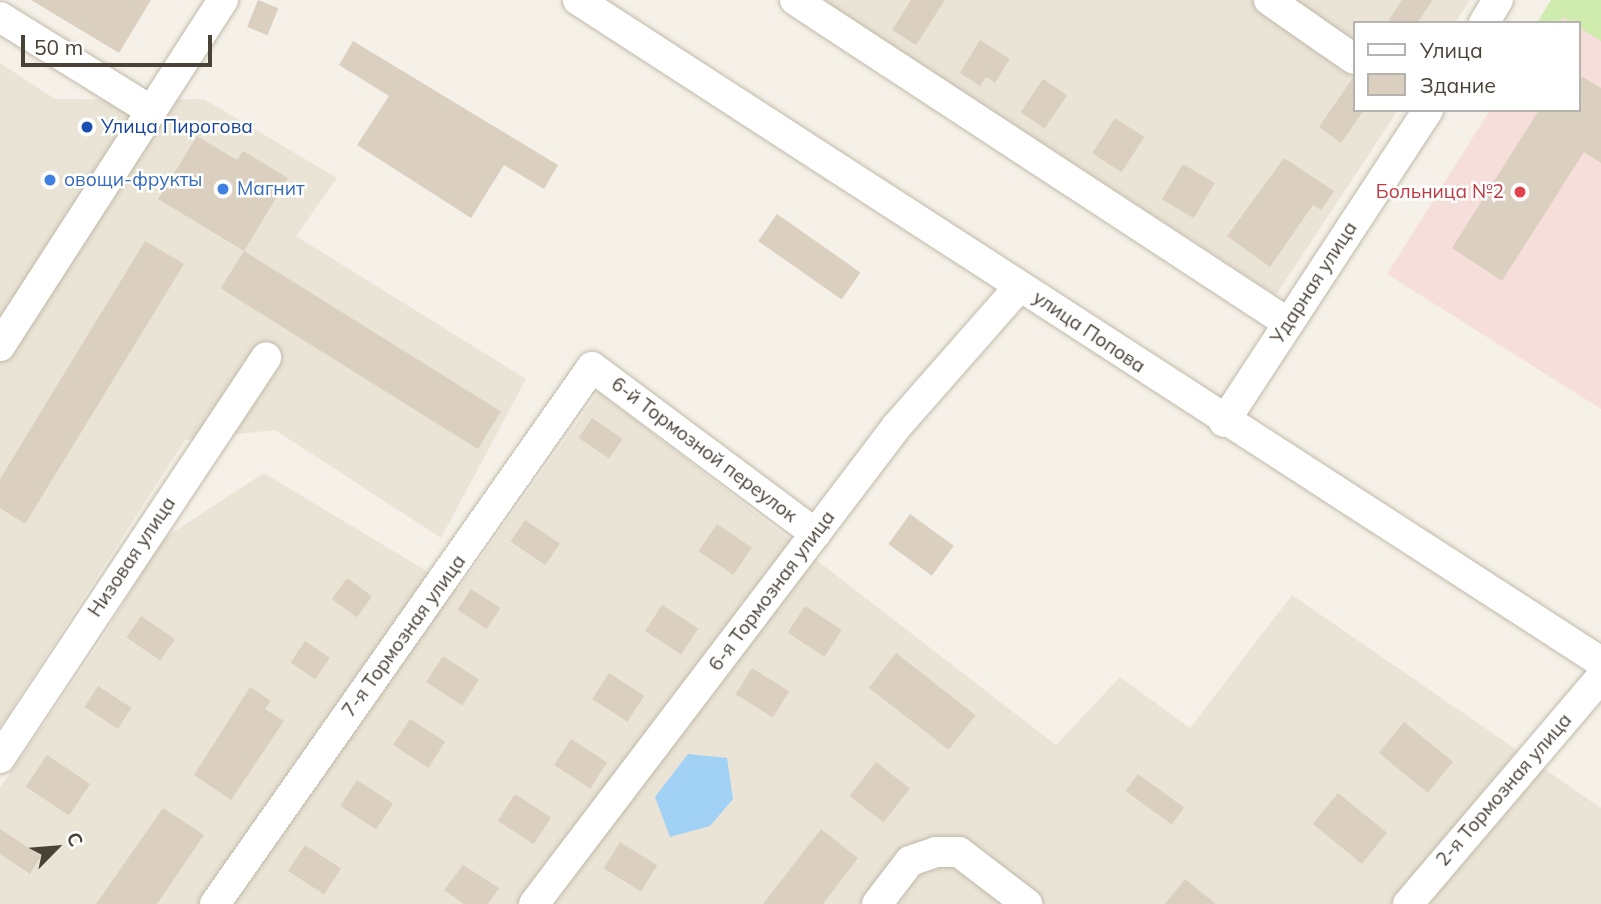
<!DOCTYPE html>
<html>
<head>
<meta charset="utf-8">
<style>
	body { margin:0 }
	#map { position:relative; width:1601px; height:904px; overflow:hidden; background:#f5f1e8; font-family:Mulish,sans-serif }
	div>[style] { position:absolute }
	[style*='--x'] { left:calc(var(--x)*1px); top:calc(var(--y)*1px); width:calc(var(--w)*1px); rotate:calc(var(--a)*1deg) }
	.residential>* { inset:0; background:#e9e4d6 }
	.medical>* { inset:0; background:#f6dfdb }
	.green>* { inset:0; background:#cfecae }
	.water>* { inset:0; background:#a1d1f5 }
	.building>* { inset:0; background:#dbd0bf; transform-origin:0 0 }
	.roads { filter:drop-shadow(0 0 2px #c1baaa) drop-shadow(0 0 2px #c1baaa) }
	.minor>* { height:30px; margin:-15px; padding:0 15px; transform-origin:15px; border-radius:15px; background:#fff }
	.dots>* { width:19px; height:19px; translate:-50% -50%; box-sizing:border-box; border:4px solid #fff; border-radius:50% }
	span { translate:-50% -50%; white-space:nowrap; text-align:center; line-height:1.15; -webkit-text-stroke:5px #fff; paint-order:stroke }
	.transit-label { font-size:19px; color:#164399 }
	.left { translate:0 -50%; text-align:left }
	.shop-label { font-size:19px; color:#366cbe }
	.health-label { font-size:19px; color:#be3a42 }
	.right { translate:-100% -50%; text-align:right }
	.street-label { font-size:19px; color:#494236 }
	.legend { position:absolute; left:1353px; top:21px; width:228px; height:91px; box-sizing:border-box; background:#fff; border:2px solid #b6b3af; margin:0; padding:9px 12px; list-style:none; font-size:21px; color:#494236 }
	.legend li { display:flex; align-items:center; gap:14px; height:35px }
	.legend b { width:35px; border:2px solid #b6b3af }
	.north { position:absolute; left:21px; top:813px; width:70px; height:70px; -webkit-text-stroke:5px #fff; paint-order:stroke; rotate:65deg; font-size:19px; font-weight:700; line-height:28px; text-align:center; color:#494236 }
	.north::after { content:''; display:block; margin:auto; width:24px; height:32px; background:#494236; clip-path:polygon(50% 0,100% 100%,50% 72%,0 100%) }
	.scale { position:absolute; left:21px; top:35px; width:191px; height:32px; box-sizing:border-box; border:4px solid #494236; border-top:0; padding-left:9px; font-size:21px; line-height:24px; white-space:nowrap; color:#494236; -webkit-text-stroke:5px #fff; paint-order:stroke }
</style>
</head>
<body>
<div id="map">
	<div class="residential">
		<i style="clip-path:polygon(822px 0,1470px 0,1455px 23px,1354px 23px,1354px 110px,1398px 110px,1276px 295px)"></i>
		<i style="clip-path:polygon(0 63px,55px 99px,204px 99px,337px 178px,296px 236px,526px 379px,441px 538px,275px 430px,185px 440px,0 727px)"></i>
		<i style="clip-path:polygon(599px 392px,1056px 745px,1120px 677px,1190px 728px,1292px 595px,1601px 808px,1601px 904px,0 904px,0 788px,100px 643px,161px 540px,264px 473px,458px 590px)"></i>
	</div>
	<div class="medical">
		<i style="clip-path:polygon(1601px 0,1601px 409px,1387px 274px,1490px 110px,1578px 110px,1578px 23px,1545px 23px)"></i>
	</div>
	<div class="green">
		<i style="clip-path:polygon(1551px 0,1601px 0,1601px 41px,1563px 17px,1558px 23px,1537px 23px)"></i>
	</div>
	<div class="water">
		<i style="clip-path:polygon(688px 754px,727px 758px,733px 799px,710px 826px,670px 837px,655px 797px)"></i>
	</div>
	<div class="building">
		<i style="clip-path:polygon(31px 0,151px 0,119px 53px)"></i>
		<i style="left:258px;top:0;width:22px;height:29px;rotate:22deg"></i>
		<i style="clip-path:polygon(911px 0,945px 0,916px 45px,892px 30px)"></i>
		<i style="clip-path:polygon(1402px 0,1433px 0,1417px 23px,1387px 23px)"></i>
		<i style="clip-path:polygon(980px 40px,1010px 59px,995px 83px,986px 77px,980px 86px,960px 73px)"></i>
		<i style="clip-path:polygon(353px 41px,558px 165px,544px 189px,504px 165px,471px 218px,357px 145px,389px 96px,339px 65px)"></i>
		<i style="clip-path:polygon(1578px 74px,1601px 88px,1601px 163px,1584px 152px,1502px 281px,1452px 248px,1539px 110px,1578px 110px)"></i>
		<i style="clip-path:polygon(1354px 76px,1354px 110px,1364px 110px,1341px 143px,1319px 127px)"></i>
		<i style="left:1043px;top:79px;width:29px;height:40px;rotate:34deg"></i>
		<i style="left:1115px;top:118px;width:35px;height:42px;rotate:33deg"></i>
		<i style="clip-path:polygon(197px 136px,237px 160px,243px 151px,288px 178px,244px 251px,158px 199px)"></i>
		<i style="clip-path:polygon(1284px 158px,1334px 191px,1321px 210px,1313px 205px,1270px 267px,1227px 236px)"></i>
		<i style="left:1183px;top:164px;width:37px;height:41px;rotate:31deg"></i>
		<i style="left:777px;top:214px;width:102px;height:33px;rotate:35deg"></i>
		<i style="clip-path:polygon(145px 241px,184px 264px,25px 524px,0 508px,0 479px)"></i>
		<i style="left:244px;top:251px;width:303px;height:44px;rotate:32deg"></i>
		<i style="left:592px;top:418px;width:37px;height:24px;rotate:34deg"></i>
		<i style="left:910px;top:514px;width:54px;height:37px;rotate:36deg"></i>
		<i style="left:525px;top:520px;width:42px;height:26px;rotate:34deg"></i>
		<i style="left:717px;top:524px;width:42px;height:33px;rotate:34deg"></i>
		<i style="left:347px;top:578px;width:31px;height:26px;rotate:36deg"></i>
		<i style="left:471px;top:589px;width:35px;height:25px;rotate:33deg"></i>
		<i style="left:662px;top:605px;width:43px;height:31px;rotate:33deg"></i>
		<i style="left:805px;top:606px;width:44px;height:32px;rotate:33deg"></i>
		<i style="left:141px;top:616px;width:41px;height:26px;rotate:34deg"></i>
		<i style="left:305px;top:641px;width:30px;height:26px;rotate:34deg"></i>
		<i style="left:896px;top:653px;width:101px;height:44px;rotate:38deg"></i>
		<i style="left:443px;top:656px;width:43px;height:31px;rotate:33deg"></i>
		<i style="left:752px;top:668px;width:44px;height:31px;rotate:32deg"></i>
		<i style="left:609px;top:673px;width:42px;height:31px;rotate:33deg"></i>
		<i style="left:98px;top:686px;width:40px;height:25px;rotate:33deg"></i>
		<i style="clip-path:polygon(250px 687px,271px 701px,265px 709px,284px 721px,231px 800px,194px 775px)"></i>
		<i style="left:410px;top:719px;width:42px;height:31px;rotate:33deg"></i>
		<i style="left:1404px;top:722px;width:63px;height:40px;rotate:39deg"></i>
		<i style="left:571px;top:739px;width:43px;height:31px;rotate:33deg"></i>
		<i style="left:47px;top:755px;width:52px;height:38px;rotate:34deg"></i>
		<i style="left:876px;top:762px;width:43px;height:43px;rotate:38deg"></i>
		<i style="left:1138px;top:774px;width:57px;height:21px;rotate:36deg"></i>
		<i style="left:357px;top:780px;width:43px;height:31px;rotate:33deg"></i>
		<i style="left:1338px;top:793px;width:63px;height:40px;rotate:39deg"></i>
		<i style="left:515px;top:794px;width:43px;height:32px;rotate:33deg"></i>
		<i style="clip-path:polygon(163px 808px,204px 835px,157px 904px,96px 904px)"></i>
		<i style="clip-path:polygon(0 829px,41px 856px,30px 874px,0 854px)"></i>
		<i style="clip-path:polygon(821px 829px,858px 858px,823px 904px,763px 904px)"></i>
		<i style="left:620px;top:842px;width:44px;height:31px;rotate:32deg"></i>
		<i style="left:305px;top:845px;width:43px;height:31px;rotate:33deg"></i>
		<i style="clip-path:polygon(463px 865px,499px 888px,488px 904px,464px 904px,444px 890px)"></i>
		<i style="clip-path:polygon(1185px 879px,1216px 904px,1165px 904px)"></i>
	</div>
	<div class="roads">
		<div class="minor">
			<i style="--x:578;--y:0;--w:1219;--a:32.91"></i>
			<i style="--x:795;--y:0;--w:589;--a:33.23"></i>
			<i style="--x:1269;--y:0;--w:103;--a:34.8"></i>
			<i style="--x:0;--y:17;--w:176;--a:31.8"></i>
			<i style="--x:1484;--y:23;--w:27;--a:-59"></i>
			<i style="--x:0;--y:346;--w:412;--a:-57.2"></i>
			<i style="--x:1224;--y:422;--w:373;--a:-56.8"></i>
			<i style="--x:0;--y:758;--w:481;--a:-56.4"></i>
			<i style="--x:215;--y:904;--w:656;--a:-54.93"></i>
			<i style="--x:592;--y:367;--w:279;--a:36.7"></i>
			<i style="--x:534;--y:904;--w:600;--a:-52.79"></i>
			<i style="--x:897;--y:426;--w:186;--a:-48.7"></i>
			<i style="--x:877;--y:904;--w:54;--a:-52.5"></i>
			<i style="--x:910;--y:861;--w:28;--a:-19"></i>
			<i style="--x:936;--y:852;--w:23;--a:0"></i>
			<i style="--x:959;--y:852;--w:86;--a:37.4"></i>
			<i style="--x:1408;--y:904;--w:298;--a:-49.6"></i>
		</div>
	</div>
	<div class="dots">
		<i style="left:87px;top:127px;background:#1a4fb4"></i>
		<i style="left:50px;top:180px;background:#3f7fe0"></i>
		<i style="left:223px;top:189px;background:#3f7fe0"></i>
		<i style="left:1520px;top:192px;background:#e0444e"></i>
	</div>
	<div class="transit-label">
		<span class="left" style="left:101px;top:127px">Улица Пирогова</span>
	</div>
	<div class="shop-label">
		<span class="left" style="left:64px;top:180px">овощи-фрукты</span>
		<span class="left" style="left:237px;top:189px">Магнит</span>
	</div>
	<div class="health-label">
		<span class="right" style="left:1504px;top:192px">Больница №2</span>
	</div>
	<div class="street-label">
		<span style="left:1314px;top:283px;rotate:-57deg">Ударная улица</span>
		<span style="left:1089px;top:332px;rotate:34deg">улица Попова</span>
		<span style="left:704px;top:450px;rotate:37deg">6-й Тормозной переулок</span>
		<span style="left:132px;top:557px;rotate:-56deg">Низовая улица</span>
		<span style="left:772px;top:591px;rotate:-53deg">6-я Тормозная улица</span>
		<span style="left:404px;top:636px;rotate:-54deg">7-я Тормозная улица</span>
		<span style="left:1504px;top:790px;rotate:-49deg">2-я Тормозная улица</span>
	</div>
	<ul class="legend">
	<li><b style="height:9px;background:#fff"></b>Улица</li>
	<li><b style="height:19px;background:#dbd0bf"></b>Здание</li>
	</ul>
	<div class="north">С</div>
	<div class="scale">50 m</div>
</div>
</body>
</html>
